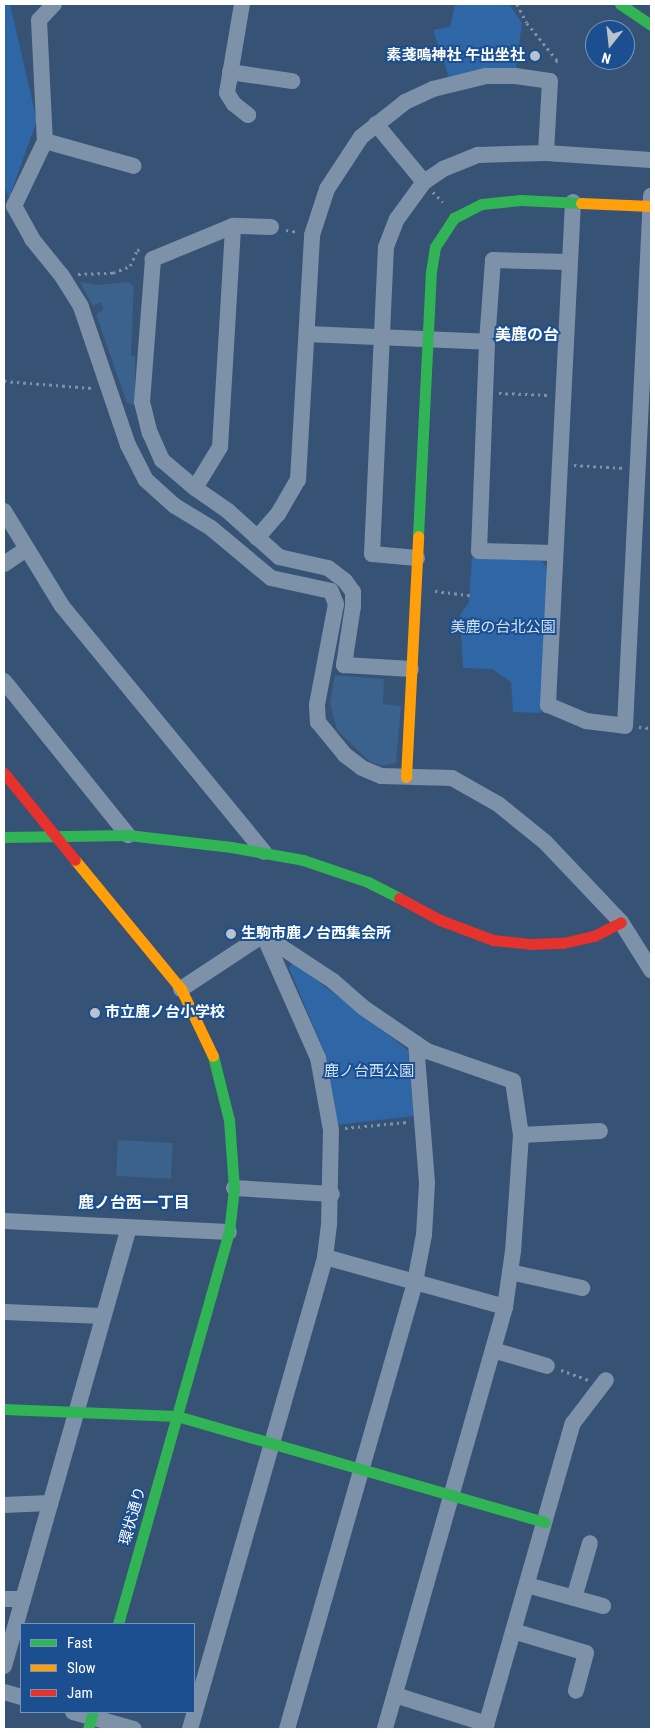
<!DOCTYPE html>
<html>
<head>
<meta charset="utf-8">
<style>
	body { margin:0 }
	#map { position:relative; width:655px; height:1733px; overflow:hidden; background:#365274; font-family:"Roboto Condensed","Noto Sans JP",sans-serif }
	div>[style] { position:absolute }
	[style*='--x'] { left:calc(var(--x)*1px); top:calc(var(--y)*1px); width:calc(var(--w)*1px); rotate:calc(var(--a)*1deg) }
	.green>* { inset:0; background:#2f66a5 }
	.water>* { inset:0; background:#3b618d; transform-origin:0 0 }
	.path>* { height:2.5px; margin-top:-1.25px; transform-origin:0; background:repeating-linear-gradient(90deg,#7d92a8 0 2.5px,transparent 0 6.5px) }
	.street>* { height:16px; margin:-8px; padding:0 8px; transform-origin:8px; border-radius:8px; background:#7d92a8 }
	.fast>* { height:11px; margin:-5.5px; padding:0 5.5px; transform-origin:5.5px; border-radius:5.5px; background:#30b455 }
	.slow>* { height:11px; margin:-5.5px; padding:0 5.5px; transform-origin:5.5px; border-radius:5.5px; background:#ff9f0a }
	.jam>* { height:11px; margin:-5.5px; padding:0 5.5px; transform-origin:5.5px; border-radius:5.5px; background:#e5322d }
	.dots>* { width:14px; height:14px; translate:-50% -50%; box-sizing:border-box; border:2px solid #1b4f8f; border-radius:50% }
	span { translate:-50% -50%; white-space:nowrap; text-align:center; line-height:1.15; -webkit-text-stroke:4px #1b4f8f; paint-order:stroke }
	.poi-label { font-size:15px; color:#fff; font-weight:700 }
	.right { translate:-100% -50%; text-align:right }
	.left { translate:0 -50%; text-align:left }
	.park-label { font-size:15px; color:#cfe3fa }
	.street-label { font-size:15px; color:#fff }
	.neighbourhood-label { font-size:16px; color:#fff; font-weight:700 }
	.frame { position:absolute; inset:0; border:5px solid #fff; pointer-events:none }
	.legend { position:absolute; left:20px; top:1623px; width:175px; height:90px; box-sizing:border-box; background:#1b4f8f; border:1px solid #7695bc; margin:0; padding:6px 9px; list-style:none; font-size:15px; color:#fff }
	.legend li { display:flex; align-items:center; gap:10px; height:25px }
	.legend b { width:25px; border:1px solid #7695bc }
	.north { position:absolute; left:585px; top:20px; width:50px; height:50px; box-sizing:border-box; background:#1b4f8f; border:1px solid #7695bc; border-radius:50%; rotate:196deg; font-size:14px; font-weight:700; line-height:20px; text-align:center; color:#fff }
	.north::after { content:''; display:block; margin:auto; width:18px; height:22px; background:#b9c2ce; clip-path:polygon(50% 0,100% 100%,50% 72%,0 100%) }
</style>
</head>
<body>
<div id="map">
	<div class="green">
		<i style="clip-path:polygon(4px 4px,10px 4px,37px 121px,9px 198px,4px 184px)"></i>
		<i style="clip-path:polygon(455px 4px,509px 4px,522px 23px,515px 76px,451px 83px,433px 30px,450px 27px)"></i>
		<i style="clip-path:polygon(472px 557px,542px 561px,548px 570px,541px 713px,513px 712px,511px 682px,492px 669px,463px 668px,460px 615px,469px 602px)"></i>
		<i style="clip-path:polygon(293px 962px,408px 1050px,414px 1116px,336px 1125px,326px 1056px,289px 968px)"></i>
	</div>
	<div class="water">
		<i style="clip-path:polygon(80px 282px,97px 285px,128px 282px,134px 286px,131px 355px,135px 356px,135px 405px,127px 403px,96px 314px,104px 309px,100px 302px,93px 306px)"></i>
		<i style="clip-path:polygon(335px 675px,384px 679px,383px 704px,401px 706px,396px 763px,382px 766px,369px 761px,337px 730px,330px 703px)"></i>
		<i style="left:118px;top:1140px;width:55px;height:36px;rotate:3deg"></i>
	</div>
	<div class="path">
		<i style="--x:517;--y:4;--w:21;--a:62"></i>
		<i style="--x:527;--y:23;--w:48;--a:51"></i>
		<i style="--x:557;--y:60;--w:6;--a:108"></i>
		<i style="--x:433;--y:192;--w:14;--a:45"></i>
		<i style="--x:286;--y:230;--w:12;--a:9"></i>
		<i style="--x:78;--y:274;--w:35;--a:-2"></i>
		<i style="--x:113;--y:273;--w:18;--a:-22"></i>
		<i style="--x:130;--y:266;--w:17;--a:-66"></i>
		<i style="--x:137;--y:250;--w:4;--a:-14"></i>
		<i style="--x:4;--y:381;--w:88;--a:4.5"></i>
		<i style="--x:499;--y:393;--w:49;--a:2.3"></i>
		<i style="--x:574;--y:465;--w:50;--a:3.4"></i>
		<i style="--x:435;--y:591;--w:35;--a:7"></i>
		<i style="--x:639;--y:727;--w:12;--a:5"></i>
		<i style="--x:345;--y:1128;--w:62;--a:-5.5"></i>
		<i style="--x:561;--y:1370;--w:30;--a:20"></i>
	</div>
	<div class="street">
		<i style="--x:54;--y:4;--w:22;--a:133"></i>
		<i style="--x:39;--y:20;--w:121;--a:87.2"></i>
		<i style="--x:45;--y:141;--w:72;--a:115.5"></i>
		<i style="--x:14;--y:206;--w:38;--a:61"></i>
		<i style="--x:32;--y:239;--w:48;--a:51"></i>
		<i style="--x:62;--y:276;--w:36;--a:58"></i>
		<i style="--x:81;--y:307;--w:146;--a:71.2"></i>
		<i style="--x:128;--y:445;--w:39;--a:63"></i>
		<i style="--x:146;--y:480;--w:39;--a:42"></i>
		<i style="--x:175;--y:506;--w:42;--a:31.4"></i>
		<i style="--x:211;--y:528;--w:78;--a:39.8"></i>
		<i style="--x:271;--y:578;--w:61;--a:12.2"></i>
		<i style="--x:331;--y:591;--w:14;--a:69"></i>
		<i style="--x:336;--y:604;--w:103;--a:100.7"></i>
		<i style="--x:317;--y:705;--w:17;--a:87"></i>
		<i style="--x:318;--y:722;--w:43;--a:50.7"></i>
		<i style="--x:345;--y:755;--w:21;--a:37"></i>
		<i style="--x:362;--y:768;--w:21;--a:23"></i>
		<i style="--x:381;--y:776;--w:71;--a:1.6"></i>
		<i style="--x:452;--y:778;--w:53;--a:29.5"></i>
		<i style="--x:498;--y:804;--w:60;--a:39"></i>
		<i style="--x:545;--y:842;--w:110;--a:46.5"></i>
		<i style="--x:621;--y:922;--w:57;--a:58"></i>
		<i style="--x:242;--y:4;--w:90;--a:99.6"></i>
		<i style="--x:227;--y:93;--w:13;--a:58"></i>
		<i style="--x:234;--y:104;--w:18;--a:38"></i>
		<i style="--x:230;--y:72;--w:63;--a:8.3"></i>
		<i style="--x:376;--y:124;--w:75;--a:50.4"></i>
		<i style="--x:45;--y:141;--w:92;--a:15.7"></i>
		<i style="--x:573;--y:202;--w:504;--a:92.85"></i>
		<i style="--x:548;--y:705;--w:41;--a:22.8"></i>
		<i style="--x:586;--y:721;--w:39;--a:7"></i>
		<i style="--x:625;--y:726;--w:531;--a:-87.19"></i>
		<i style="--x:271;--y:227;--w:38;--a:-178"></i>
		<i style="--x:233;--y:226;--w:87;--a:157.6"></i>
		<i style="--x:153;--y:259;--w:143;--a:94.4"></i>
		<i style="--x:142;--y:402;--w:32;--a:76"></i>
		<i style="--x:150;--y:433;--w:30;--a:66"></i>
		<i style="--x:162;--y:460;--w:43;--a:40.3"></i>
		<i style="--x:195;--y:488;--w:40;--a:34.9"></i>
		<i style="--x:228;--y:511;--w:69;--a:42"></i>
		<i style="--x:279;--y:557;--w:50;--a:12.7"></i>
		<i style="--x:328;--y:568;--w:21;--a:37"></i>
		<i style="--x:345;--y:581;--w:14;--a:54"></i>
		<i style="--x:353;--y:592;--w:14;--a:90"></i>
		<i style="--x:353;--y:606;--w:60;--a:98.7"></i>
		<i style="--x:344;--y:665;--w:67;--a:3.4"></i>
		<i style="--x:307;--y:334;--w:180;--a:2.5"></i>
		<i style="--x:195;--y:488;--w:48;--a:-58.6"></i>
		<i style="--x:220;--y:447;--w:221;--a:-86.6"></i>
		<i style="--x:4;--y:511;--w:111;--a:58.6"></i>
		<i style="--x:62;--y:606;--w:318;--a:50.6"></i>
		<i style="--x:257;--y:538;--w:32;--a:-49"></i>
		<i style="--x:278;--y:514;--w:39;--a:-60"></i>
		<i style="--x:298;--y:480;--w:245;--a:-86.7"></i>
		<i style="--x:312;--y:235;--w:48;--a:-71.9"></i>
		<i style="--x:327;--y:189;--w:62;--a:-56.8"></i>
		<i style="--x:361;--y:137;--w:56;--a:-38.5"></i>
		<i style="--x:405;--y:102;--w:31;--a:-25"></i>
		<i style="--x:433;--y:89;--w:55;--a:-13.8"></i>
		<i style="--x:486;--y:76;--w:29;--a:0"></i>
		<i style="--x:515;--y:76;--w:35;--a:8"></i>
		<i style="--x:550;--y:81;--w:72;--a:93.2"></i>
		<i style="--x:555;--y:553;--w:76;--a:-178.5"></i>
		<i style="--x:479;--y:551;--w:209;--a:-87.8"></i>
		<i style="--x:487;--y:342;--w:82;--a:-85.8"></i>
		<i style="--x:493;--y:260;--w:77;--a:1.5"></i>
		<i style="--x:417;--y:558;--w:45;--a:-174.9"></i>
		<i style="--x:372;--y:554;--w:307;--a:-87.4"></i>
		<i style="--x:386;--y:247;--w:30;--a:-69"></i>
		<i style="--x:397;--y:219;--w:46;--a:-53.9"></i>
		<i style="--x:424;--y:182;--w:23;--a:-34"></i>
		<i style="--x:443;--y:169;--w:38;--a:-22"></i>
		<i style="--x:478;--y:155;--w:68;--a:-1.7"></i>
		<i style="--x:546;--y:153;--w:105;--a:3.8"></i>
		<i style="--x:4;--y:564;--w:25;--a:-34"></i>
		<i style="--x:4;--y:681;--w:198;--a:51.2"></i>
		<i style="--x:181;--y:989;--w:98;--a:-33.4"></i>
		<i style="--x:263;--y:935;--w:84;--a:33.3"></i>
		<i style="--x:333;--y:981;--w:41;--a:41.1"></i>
		<i style="--x:364;--y:1008;--w:76;--a:34.3"></i>
		<i style="--x:427;--y:1051;--w:91;--a:19.2"></i>
		<i style="--x:513;--y:1081;--w:55;--a:81.6"></i>
		<i style="--x:521;--y:1135;--w:116;--a:93.9"></i>
		<i style="--x:513;--y:1251;--w:57;--a:98.1"></i>
		<i style="--x:505;--y:1307;--w:439;--a:105.9"></i>
		<i style="--x:521;--y:1135;--w:79;--a:-2.9"></i>
		<i style="--x:234;--y:1188;--w:98;--a:3.5"></i>
		<i style="--x:4;--y:1221;--w:225;--a:2.8"></i>
		<i style="--x:325;--y:1257;--w:187;--a:15.5"></i>
		<i style="--x:510;--y:1272;--w:74;--a:12.5"></i>
		<i style="--x:4;--y:1312;--w:99;--a:2.3"></i>
		<i style="--x:493;--y:1350;--w:56;--a:16.5"></i>
		<i style="--x:4;--y:1505;--w:46;--a:-2.5"></i>
		<i style="--x:527;--y:1585;--w:79;--a:15.4"></i>
		<i style="--x:574;--y:1598;--w:57;--a:-73.8"></i>
		<i style="--x:4;--y:1599;--w:19;--a:0"></i>
		<i style="--x:513;--y:1631;--w:76;--a:16.8"></i>
		<i style="--x:586;--y:1653;--w:39;--a:105"></i>
		<i style="--x:4;--y:1666;--w:456;--a:-74.1"></i>
		<i style="--x:4;--y:1692;--w:18;--a:16"></i>
		<i style="--x:395;--y:1695;--w:96;--a:17.5"></i>
		<i style="--x:73;--y:1712;--w:63;--a:15.6"></i>
		<i style="--x:190;--y:1729;--w:491;--a:-74"></i>
		<i style="--x:325;--y:1257;--w:32;--a:-83"></i>
		<i style="--x:329;--y:1225;--w:95;--a:-88.8"></i>
		<i style="--x:331;--y:1130;--w:73;--a:-100.2"></i>
		<i style="--x:318;--y:1058;--w:133;--a:-113.9"></i>
		<i style="--x:287;--y:1729;--w:465;--a:-74"></i>
		<i style="--x:415;--y:1282;--w:48;--a:-79.2"></i>
		<i style="--x:424;--y:1235;--w:52;--a:-86.7"></i>
		<i style="--x:427;--y:1183;--w:140;--a:-94.5"></i>
		<i style="--x:485;--y:1729;--w:318;--a:-74"></i>
		<i style="--x:573;--y:1423;--w:54;--a:-52.5"></i>
	</div>
	<div class="fast">
		<i style="--x:620;--y:4;--w:37;--a:34"></i>
		<i style="--x:418;--y:536;--w:264;--a:-87.2"></i>
		<i style="--x:431;--y:272;--w:25;--a:-81"></i>
		<i style="--x:435;--y:247;--w:35;--a:-57"></i>
		<i style="--x:454;--y:218;--w:31;--a:-27"></i>
		<i style="--x:482;--y:204;--w:39;--a:-6"></i>
		<i style="--x:521;--y:200;--w:60;--a:2.9"></i>
		<i style="--x:4;--y:837;--w:124;--a:-0.9"></i>
		<i style="--x:128;--y:835;--w:104;--a:6.6"></i>
		<i style="--x:231;--y:847;--w:73;--a:10.2"></i>
		<i style="--x:303;--y:860;--w:69;--a:18.7"></i>
		<i style="--x:368;--y:882;--w:35;--a:27"></i>
		<i style="--x:4;--y:1409;--w:173;--a:2.3"></i>
		<i style="--x:177;--y:1416;--w:383;--a:16.1"></i>
		<i style="--x:118;--y:1624;--w:407;--a:-74.2"></i>
		<i style="--x:229;--y:1232;--w:44;--a:-83.5"></i>
		<i style="--x:234;--y:1188;--w:68;--a:-94.2"></i>
		<i style="--x:229;--y:1120;--w:66;--a:-104"></i>
		<i style="--x:88;--y:1729;--w:18;--a:-74"></i>
	</div>
	<div class="slow">
		<i style="--x:581;--y:203;--w:70;--a:2.5"></i>
		<i style="--x:406;--y:777;--w:241;--a:-87.1"></i>
		<i style="--x:75;--y:860;--w:167;--a:50.6"></i>
		<i style="--x:181;--y:989;--w:74;--a:64.5"></i>
	</div>
	<div class="jam">
		<i style="--x:4;--y:773;--w:112;--a:50.8"></i>
		<i style="--x:399;--y:898;--w:47;--a:28.2"></i>
		<i style="--x:440;--y:920;--w:57;--a:20.7"></i>
		<i style="--x:493;--y:940;--w:37;--a:6"></i>
		<i style="--x:530;--y:944;--w:33;--a:-2"></i>
		<i style="--x:563;--y:943;--w:32;--a:-13"></i>
		<i style="--x:594;--y:936;--w:30;--a:-27"></i>
	</div>
	<div class="dots">
		<i style="left:535px;top:56px;background:#b9c2ce"></i>
		<i style="left:231px;top:934px;background:#b9c2ce"></i>
		<i style="left:95px;top:1013px;background:#b9c2ce"></i>
	</div>
	<div class="poi-label">
		<span class="right" style="left:525px;top:56px">素戔嗚神社 午出坐社</span>
		<span class="left" style="left:241px;top:934px">生駒市鹿ノ台西集会所</span>
		<span class="left" style="left:105px;top:1013px">市立鹿ノ台小学校</span>
	</div>
	<div class="park-label">
		<span style="left:503px;top:628px">美鹿の台北公園</span>
		<span style="left:369px;top:1072px">鹿ノ台西公園</span>
	</div>
	<div class="street-label">
		<span style="left:133px;top:1516px;rotate:-74deg">環状通り</span>
	</div>
	<div class="neighbourhood-label">
		<span style="left:527px;top:335px">美鹿の台</span>
		<span style="left:134px;top:1203px">鹿ノ台西一丁目</span>
	</div>
	<div class="frame"></div>
	<ul class="legend">
	<li><b style="height:6px;background:#30b455"></b>Fast</li>
	<li><b style="height:6px;background:#ff9f0a"></b>Slow</li>
	<li><b style="height:6px;background:#e5322d"></b>Jam</li>
	</ul>
	<div class="north">N</div>
</div>
</body>
</html>
